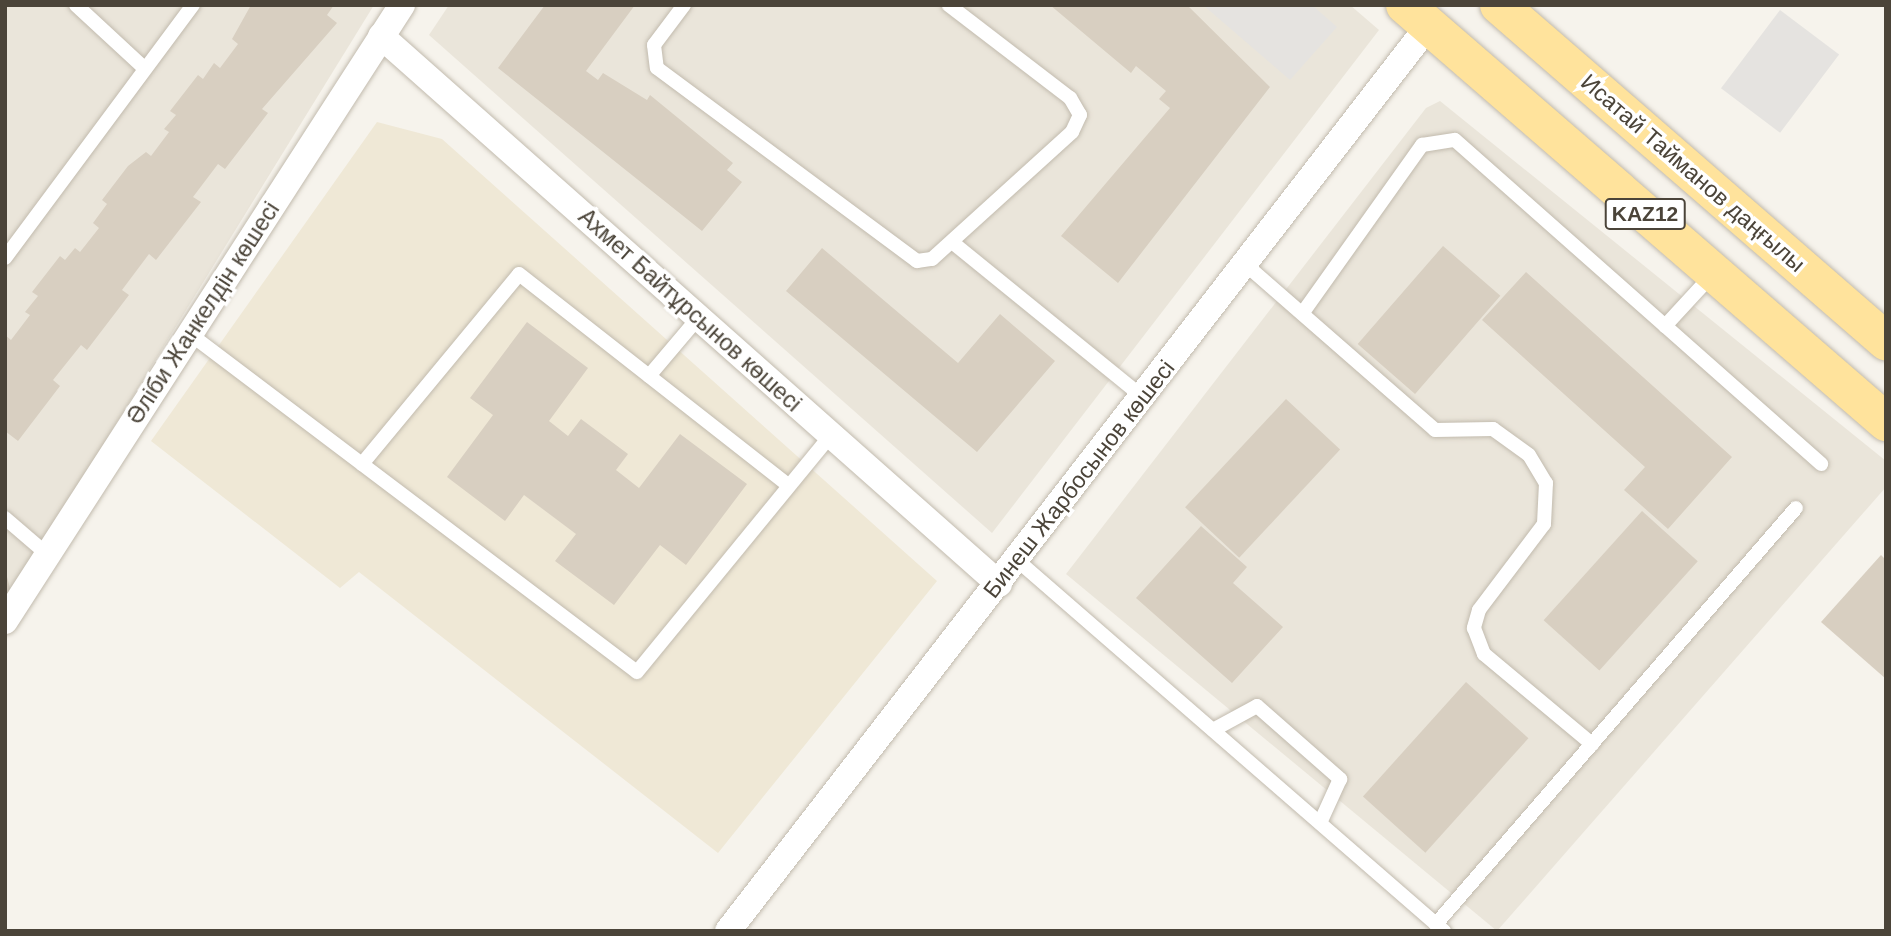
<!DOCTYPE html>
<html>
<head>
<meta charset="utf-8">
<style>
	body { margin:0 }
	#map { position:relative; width:1891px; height:936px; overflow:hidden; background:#f6f3ec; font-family:Helvetica,sans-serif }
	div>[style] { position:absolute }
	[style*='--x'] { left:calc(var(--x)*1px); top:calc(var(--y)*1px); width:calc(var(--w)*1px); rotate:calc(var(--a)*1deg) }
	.residential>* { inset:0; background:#eae5da }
	.education>* { inset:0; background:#efe8d6 }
	.parking>* { inset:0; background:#e5e3e0; transform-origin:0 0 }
	.building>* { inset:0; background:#d8cfc1; transform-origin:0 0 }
	.roads { filter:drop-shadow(0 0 2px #c2bbae) drop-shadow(0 0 2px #c2bbae) }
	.lane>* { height:14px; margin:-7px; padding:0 7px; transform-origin:7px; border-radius:7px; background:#fff }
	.street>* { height:26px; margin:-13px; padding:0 13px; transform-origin:13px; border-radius:13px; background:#fff }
	.primary>* { height:38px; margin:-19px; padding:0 19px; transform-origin:19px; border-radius:19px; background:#ffe39c }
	span { translate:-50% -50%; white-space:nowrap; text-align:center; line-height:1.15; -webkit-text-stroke:7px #fff; paint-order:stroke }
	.shield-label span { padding:2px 5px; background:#fff; border:2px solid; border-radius:5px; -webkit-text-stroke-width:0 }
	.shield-label { font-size:21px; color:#4b4439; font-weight:700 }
	.street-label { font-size:23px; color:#4b4439 }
	.frame { position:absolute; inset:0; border:7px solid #4b4439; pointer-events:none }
</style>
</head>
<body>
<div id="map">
	<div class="residential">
		<i style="clip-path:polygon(5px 5px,374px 5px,5px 604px)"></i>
		<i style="clip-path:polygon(449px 5px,1350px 5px,1379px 30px,992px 533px,429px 35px)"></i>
		<i style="clip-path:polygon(1440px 101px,1886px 461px,1886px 487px,1497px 931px,1066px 574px,1426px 108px)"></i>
	</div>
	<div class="education">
		<i style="clip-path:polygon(377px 122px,442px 139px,937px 581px,718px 853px,359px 572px,340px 588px,151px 441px)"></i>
	</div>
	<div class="parking">
		<i style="clip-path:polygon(1203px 5px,1312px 5px,1337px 27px,1290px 80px)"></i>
		<i style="left:1780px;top:10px;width:74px;height:98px;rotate:37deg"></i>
	</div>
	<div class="building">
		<i style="clip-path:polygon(251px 5px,334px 5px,327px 15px,337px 23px,262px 109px,268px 113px,225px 169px,218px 164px,193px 197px,201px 202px,156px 260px,149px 254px,122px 290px,129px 295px,87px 350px,81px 345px,53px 380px,60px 386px,18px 441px,5px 431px,5px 335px,11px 340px,30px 315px,25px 312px,38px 296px,32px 292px,60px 256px,65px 260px,75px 248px,80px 252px,99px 228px,93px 223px,107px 204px,102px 200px,128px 166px,146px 152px,151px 156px,169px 132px,164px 129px,176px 115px,170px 111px,198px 75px,203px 79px,214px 63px,220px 68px,238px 44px,232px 39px)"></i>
		<i style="clip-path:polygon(545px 5px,635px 5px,586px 71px,598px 80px,603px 73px,647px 100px,650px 95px,733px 163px,727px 170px,742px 182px,702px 231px,498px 68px)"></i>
		<i style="clip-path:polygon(1050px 5px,1187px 5px,1270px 87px,1118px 283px,1061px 236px,1170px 108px,1159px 99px,1166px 91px,1136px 66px,1131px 73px)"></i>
		<i style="left:1443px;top:246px;width:76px;height:130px;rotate:41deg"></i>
		<i style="clip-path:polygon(822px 248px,958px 363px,1000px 314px,1055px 361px,977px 452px,786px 291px)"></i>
		<i style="clip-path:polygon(1526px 272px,1732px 457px,1668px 529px,1624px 490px,1645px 467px,1482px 320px)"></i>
		<i style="clip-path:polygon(527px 322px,588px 368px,549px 421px,568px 436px,581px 419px,628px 454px,616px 470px,639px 488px,680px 434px,747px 484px,686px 565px,660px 545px,614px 605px,555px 561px,576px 534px,524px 495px,505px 521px,447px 477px,493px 415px,470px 398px)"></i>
		<i style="left:1286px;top:399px;width:74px;height:148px;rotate:43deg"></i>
		<i style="left:1642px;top:511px;width:75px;height:147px;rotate:42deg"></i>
		<i style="clip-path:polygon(1201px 526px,1247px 567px,1233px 583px,1283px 627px,1232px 683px,1136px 598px)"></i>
		<i style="clip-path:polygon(1881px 555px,1886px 560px,1886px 679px,1821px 622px)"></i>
		<i style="clip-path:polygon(5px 569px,12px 596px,5px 603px)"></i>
		<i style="left:1466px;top:682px;width:84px;height:154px;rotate:42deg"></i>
	</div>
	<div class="roads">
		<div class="lane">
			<i style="--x:76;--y:5;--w:93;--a:42.8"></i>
			<i style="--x:684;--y:5;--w:50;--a:126.9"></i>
			<i style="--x:654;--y:45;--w:23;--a:83"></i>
			<i style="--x:657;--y:68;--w:324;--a:36.6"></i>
			<i style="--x:917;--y:261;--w:15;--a:-8"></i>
			<i style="--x:932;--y:259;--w:189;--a:-42.2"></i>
			<i style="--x:1072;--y:132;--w:19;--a:-65"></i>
			<i style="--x:1080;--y:115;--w:20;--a:-120"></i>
			<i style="--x:1070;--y:98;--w:153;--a:-142.5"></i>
			<i style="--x:952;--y:242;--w:246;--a:39.1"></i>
			<i style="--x:5;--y:258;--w:315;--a:-53.4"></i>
			<i style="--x:1245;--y:264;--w:252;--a:41.1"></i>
			<i style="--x:1435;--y:430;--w:58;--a:-1"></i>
			<i style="--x:1493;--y:429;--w:44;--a:35.8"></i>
			<i style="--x:1529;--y:455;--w:33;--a:59"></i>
			<i style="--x:1546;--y:483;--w:41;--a:92.8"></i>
			<i style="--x:1544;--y:524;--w:108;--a:127.1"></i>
			<i style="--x:1479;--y:610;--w:19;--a:106"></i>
			<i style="--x:1474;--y:628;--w:28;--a:69"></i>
			<i style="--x:1484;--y:654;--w:141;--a:39.8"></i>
			<i style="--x:1304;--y:311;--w:204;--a:-54.6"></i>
			<i style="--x:1422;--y:145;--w:33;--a:-9"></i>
			<i style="--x:1455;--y:140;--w:489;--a:41.5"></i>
			<i style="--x:1665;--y:326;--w:69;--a:-47.3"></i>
			<i style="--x:190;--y:334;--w:560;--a:37.09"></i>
			<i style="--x:637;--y:672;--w:306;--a:-50.7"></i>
			<i style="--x:649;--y:376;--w:76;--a:-49.8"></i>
			<i style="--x:362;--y:464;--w:246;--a:-50.4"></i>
			<i style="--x:519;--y:274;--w:343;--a:38.1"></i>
			<i style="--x:5;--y:518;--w:57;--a:40.7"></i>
			<i style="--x:1017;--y:560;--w:566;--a:40.99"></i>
			<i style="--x:1213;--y:730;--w:50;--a:-28.6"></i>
			<i style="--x:1257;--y:706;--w:111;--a:41.3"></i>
			<i style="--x:1340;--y:779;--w:48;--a:114.4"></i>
			<i style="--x:1436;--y:924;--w:550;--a:-49.13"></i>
		</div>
		<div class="street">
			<i style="--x:381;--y:36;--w:826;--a:41.56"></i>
			<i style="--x:5;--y:621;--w:733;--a:-57.2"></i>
			<i style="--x:728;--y:931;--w:1146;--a:-52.27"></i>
		</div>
		<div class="primary">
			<i style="--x:1405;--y:5;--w:637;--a:40.92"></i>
			<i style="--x:1499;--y:5;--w:513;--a:40.97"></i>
		</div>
	</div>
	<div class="shield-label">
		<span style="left:1645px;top:214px">KAZ12</span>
	</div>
	<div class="street-label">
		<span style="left:1693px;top:173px;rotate:41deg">Исатай Тайманов даңғылы</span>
		<span style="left:690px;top:310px;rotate:42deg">Ахмет Байтұрсынов көшесі</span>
		<span style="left:203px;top:313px;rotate:-57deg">Әліби Жанкелдін көшесі</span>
		<span style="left:1079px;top:479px;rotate:-52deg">Бинеш Жарбосынов көшесі</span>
	</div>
	<div class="frame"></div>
</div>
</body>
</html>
